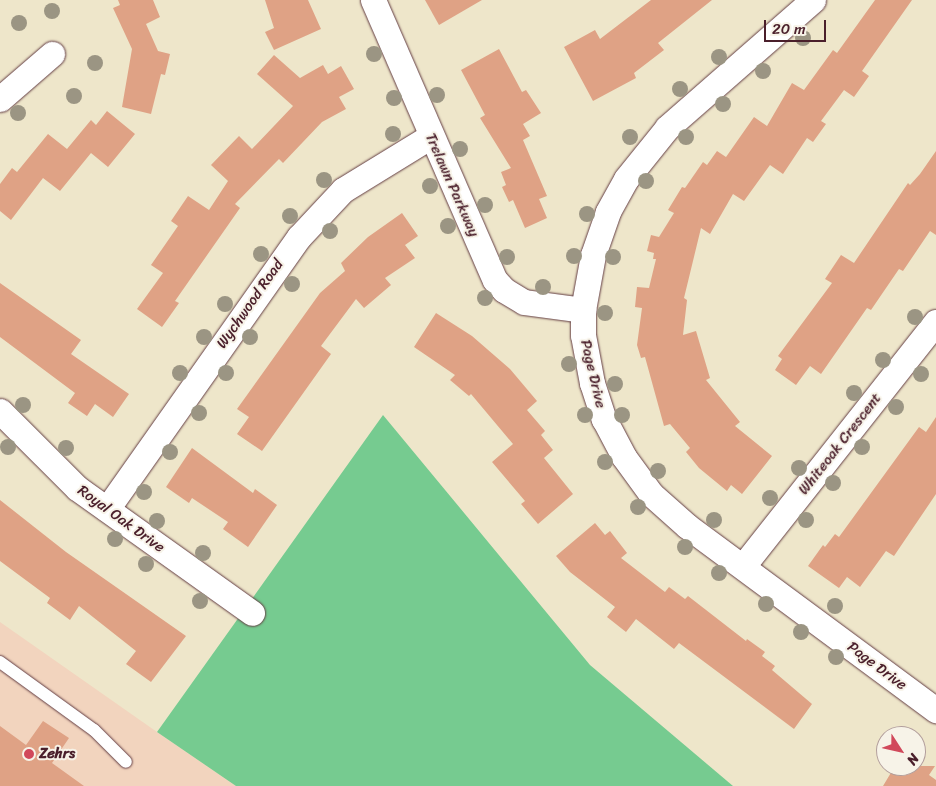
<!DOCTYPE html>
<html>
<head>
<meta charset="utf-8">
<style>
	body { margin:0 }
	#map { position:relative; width:936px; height:786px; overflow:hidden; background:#eee6ca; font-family:Sriracha,sans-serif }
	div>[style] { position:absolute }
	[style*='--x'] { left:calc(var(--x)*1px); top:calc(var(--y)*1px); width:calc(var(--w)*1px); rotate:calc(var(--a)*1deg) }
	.built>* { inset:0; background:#f2d4be }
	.green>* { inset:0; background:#76cb90 }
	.building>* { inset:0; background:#dfa285 }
	.roads { filter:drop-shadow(0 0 1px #633d43) drop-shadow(0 0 1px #633d43) }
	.service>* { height:12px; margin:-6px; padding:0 6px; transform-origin:6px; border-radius:6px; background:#fff }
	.minor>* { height:25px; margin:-12.5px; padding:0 12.5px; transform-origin:12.5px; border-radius:12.5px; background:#fff }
	.trees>* { width:16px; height:16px; margin:-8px; border-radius:50%; background:#9b9583 }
	.dots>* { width:14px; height:14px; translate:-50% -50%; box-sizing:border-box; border:2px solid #f7f3e8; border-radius:50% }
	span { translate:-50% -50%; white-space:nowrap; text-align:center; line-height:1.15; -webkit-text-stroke:4px #f7f3e8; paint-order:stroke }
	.street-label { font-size:15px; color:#4a1f2b }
	.poi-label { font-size:15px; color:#4a1f2b; font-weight:700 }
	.left { translate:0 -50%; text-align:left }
	.north { position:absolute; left:876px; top:726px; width:50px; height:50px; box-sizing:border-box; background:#f7f3e8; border:1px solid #b29e9c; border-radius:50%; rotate:125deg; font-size:14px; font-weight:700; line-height:20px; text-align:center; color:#4a1f2b }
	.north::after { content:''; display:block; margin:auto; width:18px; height:22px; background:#d1495b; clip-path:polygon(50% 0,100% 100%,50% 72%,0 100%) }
	.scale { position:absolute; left:764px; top:20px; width:62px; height:22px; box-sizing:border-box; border:2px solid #4a1f2b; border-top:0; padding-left:6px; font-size:15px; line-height:18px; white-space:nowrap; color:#4a1f2b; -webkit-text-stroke:4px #f7f3e8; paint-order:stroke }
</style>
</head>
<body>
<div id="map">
	<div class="built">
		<i style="clip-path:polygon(0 622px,157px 732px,236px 786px,0 786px)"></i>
	</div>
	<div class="green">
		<i style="clip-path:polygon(383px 415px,590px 665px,733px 786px,236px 786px,157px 732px)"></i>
	</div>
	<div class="building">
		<i style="clip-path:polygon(118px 0,153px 0,160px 17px,146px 24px,158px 51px,170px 54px,165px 75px,161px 74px,151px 114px,122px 107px,132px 49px,113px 8px,120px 5px)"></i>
		<i style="clip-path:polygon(265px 0,308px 0,321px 29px,274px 50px,265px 32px,274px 28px)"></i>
		<i style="clip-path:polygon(425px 0,482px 0,439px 25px)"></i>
		<i style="clip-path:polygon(651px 0,712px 0,658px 43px,664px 50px,634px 73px,636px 78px,593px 101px,564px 47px,595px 30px,600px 39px)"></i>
		<i style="clip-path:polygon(875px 0,912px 0,862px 71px,869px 76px,854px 97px,844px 90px,821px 121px,826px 124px,813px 142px,807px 138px,783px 174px,770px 165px,744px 201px,733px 194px,710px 234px,701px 228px,684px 298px,687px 300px,683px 335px,696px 331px,710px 378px,706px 380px,740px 422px,735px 426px,772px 456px,742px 494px,731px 485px,727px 491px,699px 468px,686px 452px,690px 448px,670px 424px,664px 426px,645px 357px,641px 358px,637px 345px,642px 308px,635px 307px,637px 287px,649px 288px,656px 259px,653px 259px,654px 253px,647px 251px,651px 235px,659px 237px,674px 213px,668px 210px,682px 187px,685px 188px,703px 162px,707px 165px,717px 151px,726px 157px,754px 117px,767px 126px,792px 83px,804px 90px,833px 50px,837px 53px)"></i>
		<i style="clip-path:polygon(499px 49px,522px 92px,526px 90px,541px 113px,523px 124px,530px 136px,523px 140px,547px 196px,539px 199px,547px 218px,525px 228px,513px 200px,509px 202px,502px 187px,506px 185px,501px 172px,511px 168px,480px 118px,485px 115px,461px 70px)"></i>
		<i style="clip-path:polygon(274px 55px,300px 78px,323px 65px,328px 74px,341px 66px,354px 89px,339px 97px,346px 109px,322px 122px,283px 163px,279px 159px,235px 204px,240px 208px,175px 301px,179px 303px,162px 327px,137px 309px,163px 273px,151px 265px,178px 226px,171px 221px,188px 196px,209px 210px,228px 181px,211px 165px,239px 136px,252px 149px,293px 106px,257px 74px)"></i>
		<i style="clip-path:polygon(107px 111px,135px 134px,108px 167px,91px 153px,60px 191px,43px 178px,11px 220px,0 211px,0 184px,12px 168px,17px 172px,48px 134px,67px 149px,91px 120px,96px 125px)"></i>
		<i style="clip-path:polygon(936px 151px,936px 235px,930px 231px,903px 271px,899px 269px,871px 310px,867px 308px,821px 374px,810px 366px,796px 385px,775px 370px,782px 359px,778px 356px,832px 283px,825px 279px,841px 255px,854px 263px,908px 183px,910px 185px,920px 174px)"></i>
		<i style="clip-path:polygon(402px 213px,418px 236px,405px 245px,415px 258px,385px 278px,391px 285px,364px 308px,356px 299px,321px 346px,331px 354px,262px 451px,237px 434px,249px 417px,237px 409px,320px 293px,345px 271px,341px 263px,368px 237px)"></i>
		<i style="clip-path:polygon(0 283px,81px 340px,71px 354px,129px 394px,113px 417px,95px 404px,87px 416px,68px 403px,75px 393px,0 337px)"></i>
		<i style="clip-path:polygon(436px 313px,472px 336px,510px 369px,537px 401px,527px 410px,545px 431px,541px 435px,553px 450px,544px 458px,573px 494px,538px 524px,521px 504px,525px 501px,492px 462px,513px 444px,471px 394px,469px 396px,450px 380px,455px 375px,414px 347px)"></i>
		<i style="clip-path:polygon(936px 417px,936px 494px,894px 556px,886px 551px,860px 587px,847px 577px,839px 588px,808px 566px,823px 545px,825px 547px,835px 534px,839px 537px,919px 427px,926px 432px)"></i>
		<i style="clip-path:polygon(192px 448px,253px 493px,255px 489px,277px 505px,248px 547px,223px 529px,228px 522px,192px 498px,189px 503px,166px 487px)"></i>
		<i style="clip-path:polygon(0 500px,66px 552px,186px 636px,151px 682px,126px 664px,136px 651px,79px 606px,70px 620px,47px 603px,50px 598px,0 561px)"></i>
		<i style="clip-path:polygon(595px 523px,605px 535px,610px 531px,627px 553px,621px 558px,665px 592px,669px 587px,685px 599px,688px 596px,746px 641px,747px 639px,765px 652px,762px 656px,775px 666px,772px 670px,812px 704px,794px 729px,679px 643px,674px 649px,636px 619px,626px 632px,607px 617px,615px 607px,570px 572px,556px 556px)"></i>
		<i style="clip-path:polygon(43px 721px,69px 738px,52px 763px,84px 786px,0 786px,0 726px,26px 745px)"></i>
		<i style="clip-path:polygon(895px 766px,935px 766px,929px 775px,936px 780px,936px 786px,883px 786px)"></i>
	</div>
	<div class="roads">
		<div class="service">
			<i style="--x:0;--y:662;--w:116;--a:35.9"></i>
			<i style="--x:94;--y:730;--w:45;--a:45"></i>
		</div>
		<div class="minor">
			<i style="--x:373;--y:0;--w:305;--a:66.5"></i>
			<i style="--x:495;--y:280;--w:13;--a:48"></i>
			<i style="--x:504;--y:290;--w:23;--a:31"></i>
			<i style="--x:524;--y:302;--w:60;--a:7.7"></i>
			<i style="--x:813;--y:0;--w:194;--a:138.8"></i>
			<i style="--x:667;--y:128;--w:65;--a:128.8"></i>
			<i style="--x:626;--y:179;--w:38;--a:119"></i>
			<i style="--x:608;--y:212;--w:46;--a:109.2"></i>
			<i style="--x:593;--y:255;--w:56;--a:100.3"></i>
			<i style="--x:583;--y:310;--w:25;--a:90"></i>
			<i style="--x:583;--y:335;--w:49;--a:79.4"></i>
			<i style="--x:592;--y:383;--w:38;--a:72"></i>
			<i style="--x:604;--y:419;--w:43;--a:62.2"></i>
			<i style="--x:624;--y:457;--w:46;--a:53.9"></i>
			<i style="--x:651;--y:494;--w:48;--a:41.6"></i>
			<i style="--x:687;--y:526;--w:310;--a:36.5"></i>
			<i style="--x:0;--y:99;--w:69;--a:-40.9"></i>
			<i style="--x:0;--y:411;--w:109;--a:45"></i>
			<i style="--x:77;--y:488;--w:215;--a:35.5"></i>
			<i style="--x:107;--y:509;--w:333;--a:-54.8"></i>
			<i style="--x:299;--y:237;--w:64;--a:-46.9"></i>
			<i style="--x:343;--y:190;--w:103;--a:-31.5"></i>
			<i style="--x:743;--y:566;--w:311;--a:-51.7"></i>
		</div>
	</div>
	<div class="trees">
		<i style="left:52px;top:11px"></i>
		<i style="left:19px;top:23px"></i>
		<i style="left:803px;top:38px"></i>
		<i style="left:374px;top:54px"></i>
		<i style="left:719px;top:57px"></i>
		<i style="left:95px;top:63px"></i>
		<i style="left:763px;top:71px"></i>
		<i style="left:680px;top:89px"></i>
		<i style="left:437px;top:95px"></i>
		<i style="left:74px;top:96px"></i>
		<i style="left:394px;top:98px"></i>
		<i style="left:723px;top:104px"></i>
		<i style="left:18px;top:113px"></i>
		<i style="left:393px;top:134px"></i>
		<i style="left:630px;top:137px"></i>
		<i style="left:686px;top:137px"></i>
		<i style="left:460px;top:149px"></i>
		<i style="left:324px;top:180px"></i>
		<i style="left:646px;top:181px"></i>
		<i style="left:430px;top:186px"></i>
		<i style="left:485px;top:205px"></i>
		<i style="left:587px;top:214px"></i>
		<i style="left:290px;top:216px"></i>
		<i style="left:448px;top:226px"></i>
		<i style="left:330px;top:231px"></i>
		<i style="left:261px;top:254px"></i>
		<i style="left:574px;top:256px"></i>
		<i style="left:507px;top:257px"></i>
		<i style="left:613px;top:257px"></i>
		<i style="left:292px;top:284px"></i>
		<i style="left:543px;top:287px"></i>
		<i style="left:485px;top:298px"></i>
		<i style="left:225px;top:304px"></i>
		<i style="left:605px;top:313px"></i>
		<i style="left:915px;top:317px"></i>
		<i style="left:204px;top:337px"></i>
		<i style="left:250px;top:337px"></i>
		<i style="left:883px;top:360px"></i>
		<i style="left:569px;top:364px"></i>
		<i style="left:180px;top:373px"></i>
		<i style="left:226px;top:373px"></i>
		<i style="left:921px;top:374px"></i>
		<i style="left:615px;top:384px"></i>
		<i style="left:854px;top:393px"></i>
		<i style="left:23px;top:405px"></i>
		<i style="left:896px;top:407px"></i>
		<i style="left:199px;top:413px"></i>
		<i style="left:585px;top:415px"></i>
		<i style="left:622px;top:415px"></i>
		<i style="left:8px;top:447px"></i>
		<i style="left:862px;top:447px"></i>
		<i style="left:66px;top:448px"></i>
		<i style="left:170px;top:452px"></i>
		<i style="left:605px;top:462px"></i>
		<i style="left:799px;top:468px"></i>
		<i style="left:658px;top:471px"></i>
		<i style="left:833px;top:483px"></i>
		<i style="left:144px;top:492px"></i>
		<i style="left:770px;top:498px"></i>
		<i style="left:638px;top:507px"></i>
		<i style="left:714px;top:520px"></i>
		<i style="left:806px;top:520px"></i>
		<i style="left:157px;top:521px"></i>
		<i style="left:115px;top:539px"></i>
		<i style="left:685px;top:547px"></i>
		<i style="left:203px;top:553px"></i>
		<i style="left:146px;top:564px"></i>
		<i style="left:719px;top:573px"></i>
		<i style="left:200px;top:601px"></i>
		<i style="left:766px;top:604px"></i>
		<i style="left:835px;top:606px"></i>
		<i style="left:801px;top:632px"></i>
		<i style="left:836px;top:657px"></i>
	</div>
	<div class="dots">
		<i style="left:29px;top:754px;background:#d1495b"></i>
	</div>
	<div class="street-label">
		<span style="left:452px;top:185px;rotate:66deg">Trelawn Parkway</span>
		<span style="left:250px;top:304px;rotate:-55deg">Wychwood Road</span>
		<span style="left:593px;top:374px;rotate:77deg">Page Drive</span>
		<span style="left:840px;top:444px;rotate:-52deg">Whiteoak Crescent</span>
		<span style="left:121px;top:519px;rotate:36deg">Royal Oak Drive</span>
		<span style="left:877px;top:666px;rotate:37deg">Page Drive</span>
	</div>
	<div class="poi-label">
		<span class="left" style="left:39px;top:754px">Zehrs</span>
	</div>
	<div class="north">N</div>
	<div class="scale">20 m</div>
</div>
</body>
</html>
